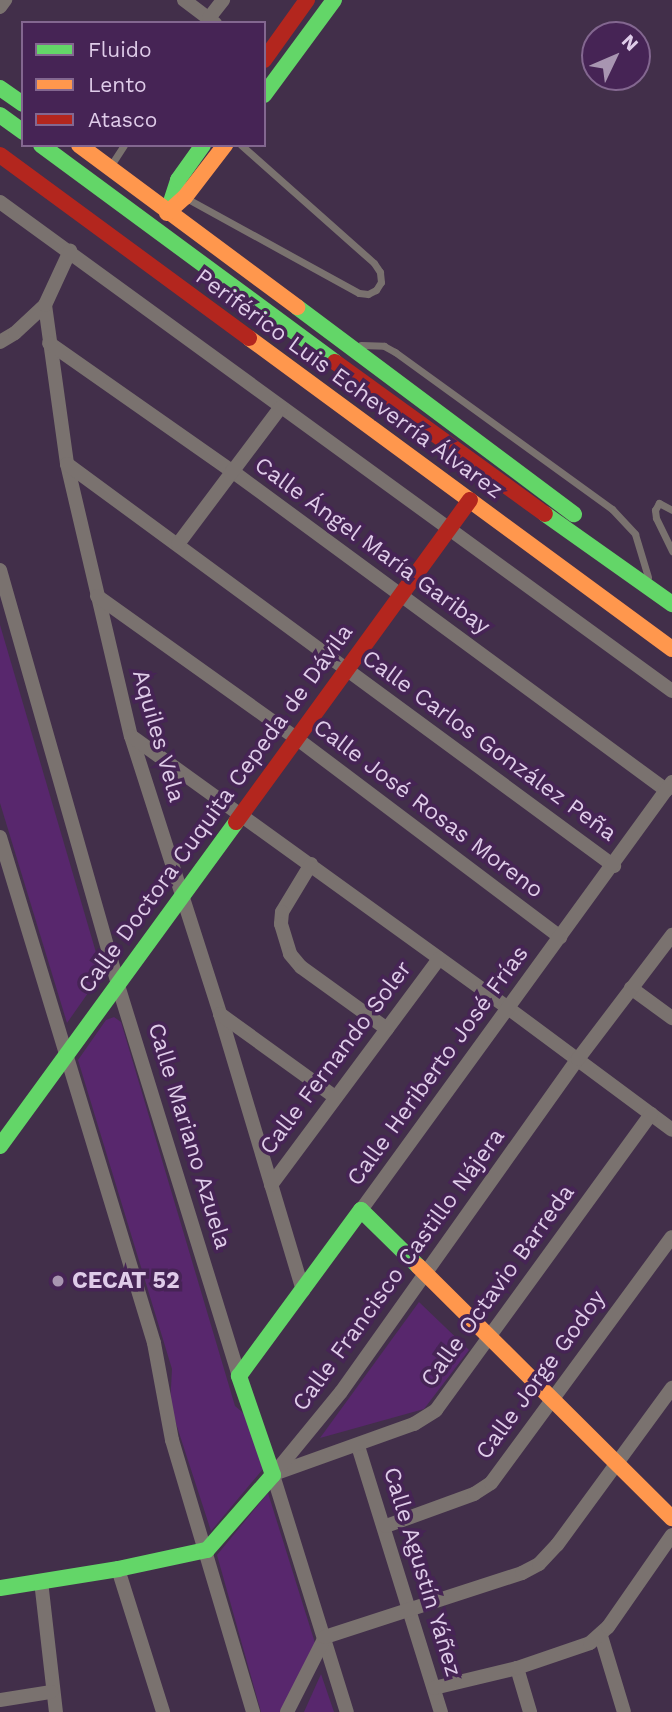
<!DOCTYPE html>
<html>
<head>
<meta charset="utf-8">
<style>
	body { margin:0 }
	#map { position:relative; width:672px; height:1712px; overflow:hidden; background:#422f4a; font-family:"Work Sans",sans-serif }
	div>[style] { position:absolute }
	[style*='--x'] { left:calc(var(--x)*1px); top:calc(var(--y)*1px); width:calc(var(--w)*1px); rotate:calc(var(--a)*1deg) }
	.green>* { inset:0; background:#58276d }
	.lane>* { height:7px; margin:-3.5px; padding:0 3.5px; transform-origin:3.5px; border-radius:3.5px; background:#7a726f }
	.street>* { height:14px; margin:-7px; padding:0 7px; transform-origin:7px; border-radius:7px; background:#7a726f }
	.fast>* { height:16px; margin:-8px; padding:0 8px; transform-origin:8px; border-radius:8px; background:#63d668 }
	.slow>* { height:16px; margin:-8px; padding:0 8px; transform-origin:8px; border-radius:8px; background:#ff974d }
	.jam>* { height:16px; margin:-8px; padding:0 8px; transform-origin:8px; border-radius:8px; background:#b3261e }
	.dots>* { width:19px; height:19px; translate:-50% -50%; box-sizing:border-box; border:4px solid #462455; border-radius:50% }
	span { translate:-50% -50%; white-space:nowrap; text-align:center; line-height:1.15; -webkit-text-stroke:7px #462455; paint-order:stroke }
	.street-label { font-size:23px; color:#dfcce9 }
	.poi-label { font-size:23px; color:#dfcce9; font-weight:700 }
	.left { translate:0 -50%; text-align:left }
	.legend { position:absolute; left:21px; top:21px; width:245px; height:126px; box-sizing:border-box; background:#462455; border:2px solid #836790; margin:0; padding:9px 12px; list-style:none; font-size:21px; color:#dfcce9 }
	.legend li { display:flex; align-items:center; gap:14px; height:35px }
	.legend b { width:35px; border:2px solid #836790 }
	.north { position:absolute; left:581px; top:21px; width:70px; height:70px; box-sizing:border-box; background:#462455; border:2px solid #836790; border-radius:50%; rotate:46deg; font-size:19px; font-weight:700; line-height:28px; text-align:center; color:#dfcce9 }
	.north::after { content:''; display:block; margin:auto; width:24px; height:32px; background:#a895b1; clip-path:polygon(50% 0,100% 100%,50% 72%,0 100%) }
</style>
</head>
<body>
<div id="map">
	<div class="green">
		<i style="clip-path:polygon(0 625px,102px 973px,67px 1023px,0 803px)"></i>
		<i style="clip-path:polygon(114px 1017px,121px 1022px,235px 1406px,248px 1417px,263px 1469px,211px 1531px,170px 1405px,172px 1369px,78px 1060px,106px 1020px)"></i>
		<i style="clip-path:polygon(419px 1302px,469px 1350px,424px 1409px,320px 1438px)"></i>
		<i style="clip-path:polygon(268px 1493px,315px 1643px,281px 1712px,261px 1712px,217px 1555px)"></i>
		<i style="clip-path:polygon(321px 1674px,334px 1712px,304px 1712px)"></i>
	</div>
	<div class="lane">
		<i style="--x:113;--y:162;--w:20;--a:-57"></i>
		<i style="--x:186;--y:198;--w:197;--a:28.8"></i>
		<i style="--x:359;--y:293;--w:9;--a:6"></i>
		<i style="--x:368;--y:294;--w:9;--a:-27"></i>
		<i style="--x:376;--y:290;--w:9;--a:-58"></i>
		<i style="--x:381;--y:282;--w:10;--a:-96"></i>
		<i style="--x:380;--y:272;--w:11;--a:-124"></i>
		<i style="--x:374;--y:263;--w:178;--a:-138.4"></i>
		<i style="--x:361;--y:345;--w:23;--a:2"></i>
		<i style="--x:384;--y:346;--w:13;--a:29"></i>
		<i style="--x:395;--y:352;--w:268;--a:35.9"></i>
		<i style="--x:612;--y:509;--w:34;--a:47"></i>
		<i style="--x:635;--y:534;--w:45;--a:73.2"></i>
		<i style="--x:672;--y:510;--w:15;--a:-152"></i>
		<i style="--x:659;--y:503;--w:8;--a:120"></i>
		<i style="--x:655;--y:510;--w:8;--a:83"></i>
		<i style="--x:656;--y:518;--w:37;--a:64"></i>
	</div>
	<div class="street">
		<i style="--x:184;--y:0;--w:39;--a:37"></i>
		<i style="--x:0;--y:7;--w:9;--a:-54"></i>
		<i style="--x:209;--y:18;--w:23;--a:-52"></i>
		<i style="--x:0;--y:202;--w:831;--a:36.04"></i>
		<i style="--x:45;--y:305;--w:161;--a:82.1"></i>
		<i style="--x:67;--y:464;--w:279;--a:76.8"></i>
		<i style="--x:131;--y:736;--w:292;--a:72.2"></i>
		<i style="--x:220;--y:1014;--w:289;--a:73.3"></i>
		<i style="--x:0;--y:342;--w:17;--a:-31"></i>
		<i style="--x:15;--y:333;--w:41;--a:-43"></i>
		<i style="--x:45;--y:305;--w:60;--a:-65.2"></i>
		<i style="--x:49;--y:343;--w:223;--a:35"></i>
		<i style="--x:232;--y:471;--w:539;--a:36.32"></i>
		<i style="--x:67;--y:464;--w:679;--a:36.31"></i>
		<i style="--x:178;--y:544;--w:171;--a:-53.1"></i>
		<i style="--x:0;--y:570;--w:428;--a:74.1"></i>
		<i style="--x:117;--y:982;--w:412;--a:72.8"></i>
		<i style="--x:97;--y:596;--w:244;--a:35.5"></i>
		<i style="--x:296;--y:738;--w:331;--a:37"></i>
		<i style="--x:131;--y:736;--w:465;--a:35.8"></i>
		<i style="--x:508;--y:1008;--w:204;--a:36.6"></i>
		<i style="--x:0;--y:837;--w:529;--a:73.07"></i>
		<i style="--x:154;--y:1343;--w:99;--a:79.5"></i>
		<i style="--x:172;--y:1440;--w:284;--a:73.4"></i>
		<i style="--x:311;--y:864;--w:56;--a:121.1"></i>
		<i style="--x:282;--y:912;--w:12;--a:95"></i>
		<i style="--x:281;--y:924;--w:31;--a:73"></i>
		<i style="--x:290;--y:954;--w:17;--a:50"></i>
		<i style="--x:301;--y:967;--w:106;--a:35.8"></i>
		<i style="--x:631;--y:988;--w:51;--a:36.2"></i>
		<i style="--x:220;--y:1014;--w:142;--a:35.8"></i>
		<i style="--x:271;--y:1185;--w:282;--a:-53.4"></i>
		<i style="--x:361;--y:1210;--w:529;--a:-54"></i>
		<i style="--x:358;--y:1446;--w:279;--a:72.7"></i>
		<i style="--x:274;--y:1474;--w:149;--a:-19.7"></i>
		<i style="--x:414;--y:1424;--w:26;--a:-32"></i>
		<i style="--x:436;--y:1410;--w:366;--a:-54"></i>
		<i style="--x:273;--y:1475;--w:107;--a:-50.7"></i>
		<i style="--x:341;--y:1392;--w:409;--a:-54.6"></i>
		<i style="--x:578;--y:1059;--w:156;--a:-52.8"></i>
		<i style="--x:273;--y:1475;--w:248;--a:72.7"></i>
		<i style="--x:386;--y:1526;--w:94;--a:-20"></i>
		<i style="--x:474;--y:1494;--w:20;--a:-33"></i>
		<i style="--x:491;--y:1483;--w:305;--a:-53.7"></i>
		<i style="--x:118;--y:1569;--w:150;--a:72.5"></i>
		<i style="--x:41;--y:1581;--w:132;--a:83.5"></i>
		<i style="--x:601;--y:1636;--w:79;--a:73.2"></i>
		<i style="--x:517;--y:1668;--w:46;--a:73.5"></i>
		<i style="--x:434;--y:1688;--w:85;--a:-13.5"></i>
		<i style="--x:517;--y:1668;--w:77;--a:-18.9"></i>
		<i style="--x:590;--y:1643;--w:24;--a:-42"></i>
		<i style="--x:608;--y:1627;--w:112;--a:-55.2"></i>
		<i style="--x:0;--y:1700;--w:52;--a:-8.9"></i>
		<i style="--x:287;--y:1712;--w:84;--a:-63.1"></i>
		<i style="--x:325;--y:1637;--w:207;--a:-18"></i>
		<i style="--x:522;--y:1573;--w:19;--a:-28"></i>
		<i style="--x:539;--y:1564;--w:26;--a:-47"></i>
		<i style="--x:557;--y:1545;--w:195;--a:-53.8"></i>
	</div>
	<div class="fast">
		<i style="--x:0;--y:88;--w:28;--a:35"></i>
		<i style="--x:264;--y:95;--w:118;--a:-53.6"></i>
		<i style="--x:0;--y:115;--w:29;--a:36"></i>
		<i style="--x:41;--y:145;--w:365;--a:36.4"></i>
		<i style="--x:168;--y:211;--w:33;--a:-72"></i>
		<i style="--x:178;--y:180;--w:43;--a:-54.5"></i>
		<i style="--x:297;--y:307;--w:346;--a:36.8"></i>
		<i style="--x:545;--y:514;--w:156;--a:35.3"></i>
		<i style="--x:0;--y:1146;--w:401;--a:-53.9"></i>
		<i style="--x:0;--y:1588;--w:120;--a:-9.1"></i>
		<i style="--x:118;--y:1569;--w:91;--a:-12.1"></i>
		<i style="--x:207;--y:1550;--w:100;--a:-48.7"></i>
		<i style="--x:273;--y:1475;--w:105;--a:-109"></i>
		<i style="--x:239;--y:1376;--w:206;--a:-53.7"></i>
		<i style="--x:361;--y:1210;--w:80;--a:44.5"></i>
	</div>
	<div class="slow">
		<i style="--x:79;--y:145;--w:272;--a:36.6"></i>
		<i style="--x:167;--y:213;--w:24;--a:-42"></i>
		<i style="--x:185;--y:197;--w:66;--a:-52.4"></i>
		<i style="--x:249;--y:338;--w:525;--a:36.32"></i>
		<i style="--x:418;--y:1266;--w:358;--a:44.8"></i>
	</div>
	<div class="jam">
		<i style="--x:264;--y:60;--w:74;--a:-54.4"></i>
		<i style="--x:0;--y:155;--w:309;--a:36.3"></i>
		<i style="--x:335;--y:362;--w:259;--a:35.9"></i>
		<i style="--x:236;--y:822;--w:398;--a:-54"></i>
	</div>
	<div class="dots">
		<i style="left:58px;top:1281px;background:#a895b1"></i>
	</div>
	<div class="street-label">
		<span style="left:349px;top:384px;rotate:36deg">Periférico Luis Echeverría Álvarez</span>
		<span style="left:372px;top:546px;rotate:36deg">Calle Ángel María Garibay</span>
		<span style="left:158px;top:736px;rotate:74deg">Aquiles Vela</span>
		<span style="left:489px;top:746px;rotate:36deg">Calle Carlos González Peña</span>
		<span style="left:216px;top:809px;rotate:-54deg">Calle Doctora Cuquita Cepeda de Dávila</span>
		<span style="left:428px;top:809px;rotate:37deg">Calle José Rosas Moreno</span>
		<span style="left:336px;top:1058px;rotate:-53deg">Calle Fernando Soler</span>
		<span style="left:438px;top:1066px;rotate:-54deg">Calle Heriberto José Frías</span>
		<span style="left:189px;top:1136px;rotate:73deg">Calle Mariano Azuela</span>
		<span style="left:399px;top:1270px;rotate:-54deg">Calle Francisco Castillo Nájera</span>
		<span style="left:498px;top:1286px;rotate:-54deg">Calle Octavio Barreda</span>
		<span style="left:541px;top:1375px;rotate:-54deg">Calle Jorge Godoy</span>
		<span style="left:422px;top:1572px;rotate:73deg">Calle Agustín Yáñez</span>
	</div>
	<div class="poi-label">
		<span class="left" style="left:72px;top:1281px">CECAT 52</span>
	</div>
	<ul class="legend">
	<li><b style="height:9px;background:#63d668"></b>Fluido</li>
	<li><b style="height:9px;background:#ff974d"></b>Lento</li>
	<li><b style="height:9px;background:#b3261e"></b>Atasco</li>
	</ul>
	<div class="north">N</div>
</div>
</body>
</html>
